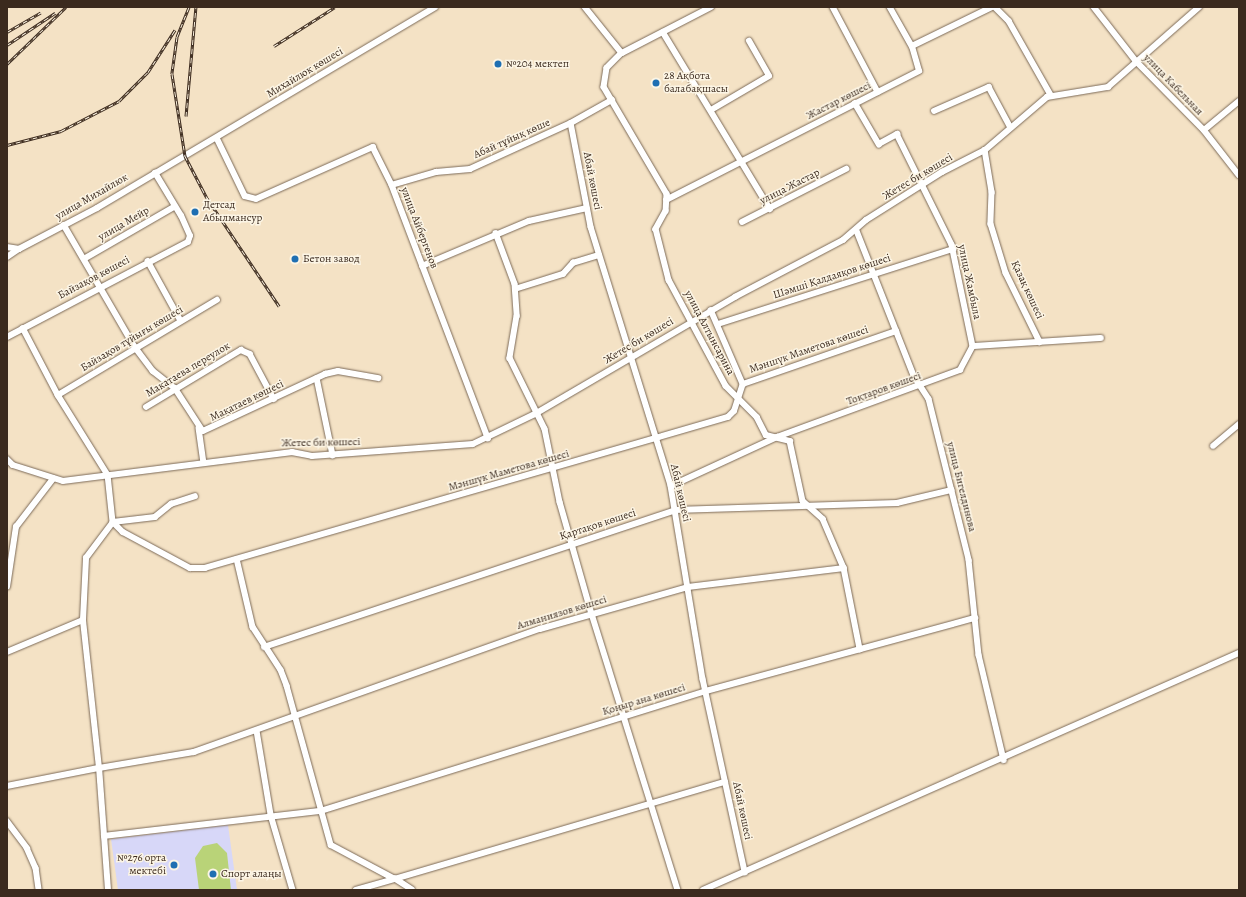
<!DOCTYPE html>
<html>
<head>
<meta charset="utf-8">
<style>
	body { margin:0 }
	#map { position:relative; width:1246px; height:897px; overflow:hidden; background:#f4e2c5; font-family:Alegreya,serif }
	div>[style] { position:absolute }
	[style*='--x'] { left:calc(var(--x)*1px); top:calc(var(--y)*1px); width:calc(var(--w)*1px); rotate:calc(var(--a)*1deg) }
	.built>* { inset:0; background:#d7d7f8 }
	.green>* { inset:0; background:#b9d378 }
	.roads { filter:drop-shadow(0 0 1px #7c6a58) drop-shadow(0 0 1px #7c6a58) }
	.street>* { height:5.5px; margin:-2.75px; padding:0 2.75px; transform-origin:2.75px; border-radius:2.75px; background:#fff }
	.rail>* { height:3px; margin-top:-1.5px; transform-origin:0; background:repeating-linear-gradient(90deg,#fcf5e5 0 4.5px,#3b2a1e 0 9px); box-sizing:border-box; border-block:1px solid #3b2a1e }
	.dots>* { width:11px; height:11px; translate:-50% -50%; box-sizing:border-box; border:2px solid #fcf5e5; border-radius:50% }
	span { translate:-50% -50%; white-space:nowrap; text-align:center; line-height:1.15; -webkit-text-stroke:3px #fcf5e5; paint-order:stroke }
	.poi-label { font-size:11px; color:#3b2a1e }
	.left { translate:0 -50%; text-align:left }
	.right { translate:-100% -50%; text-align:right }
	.street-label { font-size:11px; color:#3b2a1e }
	.frame { position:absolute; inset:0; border:8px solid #3b2a1e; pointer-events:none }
</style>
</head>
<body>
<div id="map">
	<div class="built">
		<i style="clip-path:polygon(228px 825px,237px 890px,118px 890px,111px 839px)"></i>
	</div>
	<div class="green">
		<i style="clip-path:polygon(217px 843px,227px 853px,231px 890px,199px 890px,195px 858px,203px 846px)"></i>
	</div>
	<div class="roads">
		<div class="street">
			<i style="--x:585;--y:7;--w:59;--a:51.2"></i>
			<i style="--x:622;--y:53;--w:100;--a:-27.3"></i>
			<i style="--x:833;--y:7;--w:96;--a:62.1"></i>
			<i style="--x:890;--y:7;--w:45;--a:60.6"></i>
			<i style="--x:995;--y:7;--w:20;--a:45"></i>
			<i style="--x:1009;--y:21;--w:85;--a:60.4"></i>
			<i style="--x:1094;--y:7;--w:68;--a:52.1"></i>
			<i style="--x:1136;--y:61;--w:97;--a:45.4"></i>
			<i style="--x:1204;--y:130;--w:57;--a:52.1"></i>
			<i style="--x:663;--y:32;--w:207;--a:58.8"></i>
			<i style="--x:622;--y:53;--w:21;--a:135"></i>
			<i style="--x:607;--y:68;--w:19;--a:99"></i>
			<i style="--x:604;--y:87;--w:124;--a:59.5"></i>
			<i style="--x:667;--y:194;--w:17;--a:93"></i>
			<i style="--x:666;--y:211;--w:21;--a:119"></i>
			<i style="--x:656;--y:229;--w:53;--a:75.7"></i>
			<i style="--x:669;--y:280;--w:120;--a:61.7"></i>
			<i style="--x:726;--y:386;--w:44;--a:45"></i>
			<i style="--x:757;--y:417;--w:20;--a:63"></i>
			<i style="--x:766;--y:435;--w:25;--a:14"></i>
			<i style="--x:790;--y:441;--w:61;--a:77.8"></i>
			<i style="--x:803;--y:501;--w:27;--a:42"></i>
			<i style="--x:823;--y:519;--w:53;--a:66.8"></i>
			<i style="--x:844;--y:568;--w:83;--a:78.8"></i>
			<i style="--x:855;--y:103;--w:48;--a:59.7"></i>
			<i style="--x:879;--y:144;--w:21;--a:-29"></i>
			<i style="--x:897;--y:134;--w:124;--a:63.6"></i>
			<i style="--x:952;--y:245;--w:103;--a:78.3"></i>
			<i style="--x:711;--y:110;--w:67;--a:-30.4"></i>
			<i style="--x:769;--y:76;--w:40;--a:-119.7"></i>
			<i style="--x:934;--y:111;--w:60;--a:-23.6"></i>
			<i style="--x:989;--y:87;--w:44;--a:61.7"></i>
			<i style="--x:571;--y:123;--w:106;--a:79.1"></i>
			<i style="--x:591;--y:227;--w:271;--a:72.8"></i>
			<i style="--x:671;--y:486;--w:196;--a:80.6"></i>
			<i style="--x:703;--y:679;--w:198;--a:77.7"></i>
			<i style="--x:1204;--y:130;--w:45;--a:-39.6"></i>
			<i style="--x:217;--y:138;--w:64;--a:64.2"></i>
			<i style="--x:245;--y:196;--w:11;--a:15"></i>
			<i style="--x:256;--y:199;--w:128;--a:-24"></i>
			<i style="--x:373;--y:147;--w:42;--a:63.4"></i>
			<i style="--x:392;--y:185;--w:271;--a:69.2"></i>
			<i style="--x:985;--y:150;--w:43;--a:80.5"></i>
			<i style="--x:992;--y:192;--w:32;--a:92"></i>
			<i style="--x:991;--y:224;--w:51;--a:73"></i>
			<i style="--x:1006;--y:273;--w:77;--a:63.8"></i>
			<i style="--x:392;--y:185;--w:46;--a:-16.5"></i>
			<i style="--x:436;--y:172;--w:34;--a:-5"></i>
			<i style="--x:470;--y:169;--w:111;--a:-24.5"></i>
			<i style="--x:571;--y:123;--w:47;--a:-29.3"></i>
			<i style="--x:666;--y:200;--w:284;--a:-27"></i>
			<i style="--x:919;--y:71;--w:26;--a:-106"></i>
			<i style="--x:912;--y:46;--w:89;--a:-26"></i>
			<i style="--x:742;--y:222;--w:117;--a:-27"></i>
			<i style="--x:64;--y:225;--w:141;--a:59.8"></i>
			<i style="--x:135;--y:347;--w:30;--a:53"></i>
			<i style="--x:153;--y:371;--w:28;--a:38"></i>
			<i style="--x:175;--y:388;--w:51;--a:56.9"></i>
			<i style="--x:203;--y:431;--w:135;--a:-25"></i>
			<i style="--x:325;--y:374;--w:13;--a:-13"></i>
			<i style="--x:338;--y:371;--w:41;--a:9.9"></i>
			<i style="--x:857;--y:231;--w:156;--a:68.5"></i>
			<i style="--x:914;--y:376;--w:27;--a:57"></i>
			<i style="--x:929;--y:399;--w:166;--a:76"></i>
			<i style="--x:969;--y:560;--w:96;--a:84"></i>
			<i style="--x:979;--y:655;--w:108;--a:76.6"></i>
			<i style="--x:496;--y:233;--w:54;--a:69.6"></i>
			<i style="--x:515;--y:284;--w:32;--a:86"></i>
			<i style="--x:517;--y:316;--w:43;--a:99.5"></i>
			<i style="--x:510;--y:358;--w:79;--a:63.8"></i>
			<i style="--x:545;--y:429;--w:75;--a:78.4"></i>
			<i style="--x:560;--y:502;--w:116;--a:74.1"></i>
			<i style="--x:592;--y:614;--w:289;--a:72.7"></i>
			<i style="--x:7;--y:247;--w:12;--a:9"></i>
			<i style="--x:19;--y:249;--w:88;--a:-27.7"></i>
			<i style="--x:97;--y:208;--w:393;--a:-30.7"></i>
			<i style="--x:7;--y:257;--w:14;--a:-34"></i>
			<i style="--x:84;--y:259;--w:104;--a:-30"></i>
			<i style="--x:148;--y:261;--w:68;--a:61.2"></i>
			<i style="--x:422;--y:266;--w:116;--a:-22.8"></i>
			<i style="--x:529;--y:221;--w:59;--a:-12.6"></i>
			<i style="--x:515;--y:289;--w:50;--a:-17.4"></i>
			<i style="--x:563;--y:274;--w:15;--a:-48"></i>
			<i style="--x:573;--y:263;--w:27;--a:-17"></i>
			<i style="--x:711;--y:310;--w:81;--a:66.6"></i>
			<i style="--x:718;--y:324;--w:247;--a:-17.7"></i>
			<i style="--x:23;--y:328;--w:76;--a:62.4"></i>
			<i style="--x:58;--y:395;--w:94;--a:58"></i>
			<i style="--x:108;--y:475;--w:47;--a:83.9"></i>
			<i style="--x:7;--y:337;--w:204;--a:-27.7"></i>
			<i style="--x:188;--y:242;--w:6;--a:-72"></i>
			<i style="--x:190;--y:236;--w:22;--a:-114"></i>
			<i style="--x:181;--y:216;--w:50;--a:-121.2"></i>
			<i style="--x:317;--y:378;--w:79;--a:78.3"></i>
			<i style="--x:58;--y:395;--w:185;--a:-30.9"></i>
			<i style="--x:146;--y:407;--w:111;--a:-31"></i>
			<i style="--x:241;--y:350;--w:10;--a:24"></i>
			<i style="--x:250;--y:354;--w:51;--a:61.9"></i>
			<i style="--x:199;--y:428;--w:35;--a:82"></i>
			<i style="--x:1213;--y:446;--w:34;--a:-40"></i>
			<i style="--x:7;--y:459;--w:8;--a:45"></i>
			<i style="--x:13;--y:465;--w:52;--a:17.7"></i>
			<i style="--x:63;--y:481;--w:231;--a:-7.2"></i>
			<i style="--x:292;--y:452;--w:20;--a:11"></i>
			<i style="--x:312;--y:456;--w:161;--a:-4.3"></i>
			<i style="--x:473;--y:444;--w:69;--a:-25.8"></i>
			<i style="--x:535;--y:414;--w:232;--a:-30.3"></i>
			<i style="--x:735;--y:297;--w:122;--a:-27.8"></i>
			<i style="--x:843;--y:240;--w:30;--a:-41"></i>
			<i style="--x:866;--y:220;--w:90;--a:-32.3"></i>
			<i style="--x:942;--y:172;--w:48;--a:-27.1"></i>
			<i style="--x:985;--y:150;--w:82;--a:-40.5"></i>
			<i style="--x:1047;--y:97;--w:62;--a:-9.3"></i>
			<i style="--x:1108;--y:87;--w:121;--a:-41.3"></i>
			<i style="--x:671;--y:486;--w:117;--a:-24.8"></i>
			<i style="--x:777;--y:437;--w:195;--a:-20.1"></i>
			<i style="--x:960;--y:370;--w:27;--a:-62"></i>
			<i style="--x:973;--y:346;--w:128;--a:-3.6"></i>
			<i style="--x:113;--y:522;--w:14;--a:45"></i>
			<i style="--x:123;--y:532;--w:76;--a:28.2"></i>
			<i style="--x:190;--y:568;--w:15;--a:0"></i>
			<i style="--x:205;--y:568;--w:544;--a:-16.1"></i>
			<i style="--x:728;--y:417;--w:8;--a:-45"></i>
			<i style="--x:734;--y:411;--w:28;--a:-72"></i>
			<i style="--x:743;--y:384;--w:162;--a:-19.1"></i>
			<i style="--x:113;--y:522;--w:42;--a:-6.8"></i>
			<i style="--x:155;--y:517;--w:21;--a:-39"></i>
			<i style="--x:171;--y:504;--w:25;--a:-18"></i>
			<i style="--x:237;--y:559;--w:70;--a:76.8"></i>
			<i style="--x:253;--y:627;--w:51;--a:56.9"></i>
			<i style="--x:281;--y:670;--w:17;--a:69"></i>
			<i style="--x:287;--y:686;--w:165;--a:74.5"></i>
			<i style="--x:331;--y:845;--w:72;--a:28"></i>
			<i style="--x:7;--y:587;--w:61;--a:-81.5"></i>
			<i style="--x:16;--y:527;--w:61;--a:-52.4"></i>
			<i style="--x:264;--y:647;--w:433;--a:-18.4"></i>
			<i style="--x:675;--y:510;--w:222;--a:-1.8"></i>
			<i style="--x:897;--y:503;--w:56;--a:-13.5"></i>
			<i style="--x:7;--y:652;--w:82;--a:-22.8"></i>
			<i style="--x:83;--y:620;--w:62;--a:-87.2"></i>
			<i style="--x:86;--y:558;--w:45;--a:-53.1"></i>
			<i style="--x:257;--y:731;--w:85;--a:80.5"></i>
			<i style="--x:271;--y:815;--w:78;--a:73.7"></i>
			<i style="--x:7;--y:786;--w:94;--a:-11.1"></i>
			<i style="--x:99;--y:768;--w:149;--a:-96.2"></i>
			<i style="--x:7;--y:821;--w:34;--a:53"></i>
			<i style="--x:27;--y:848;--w:22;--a:66"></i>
			<i style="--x:36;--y:868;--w:22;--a:82"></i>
			<i style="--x:104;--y:836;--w:218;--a:-6.6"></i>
			<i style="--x:321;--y:811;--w:403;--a:-17.3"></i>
			<i style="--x:706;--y:691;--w:279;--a:-15.2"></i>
			<i style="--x:108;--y:890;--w:122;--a:-94.2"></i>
			<i style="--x:99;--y:768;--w:96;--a:-9.6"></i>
			<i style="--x:194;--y:752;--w:367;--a:-19.6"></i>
			<i style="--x:540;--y:629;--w:154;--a:-15.8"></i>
			<i style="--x:688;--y:587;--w:157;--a:-6.9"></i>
			<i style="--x:356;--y:890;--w:41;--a:-15.8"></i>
			<i style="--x:412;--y:890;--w:20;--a:-147"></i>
			<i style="--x:395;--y:879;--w:344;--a:-16.4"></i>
			<i style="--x:703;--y:890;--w:586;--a:-23.85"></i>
		</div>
	</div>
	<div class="rail">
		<i style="--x:189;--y:7;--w:32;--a:112"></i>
		<i style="--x:177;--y:37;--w:37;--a:98"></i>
		<i style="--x:172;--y:74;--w:83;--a:81"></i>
		<i style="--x:185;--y:156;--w:47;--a:62.4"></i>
		<i style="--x:207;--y:198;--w:130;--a:56.3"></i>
		<i style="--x:7;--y:32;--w:39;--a:-30"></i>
		<i style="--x:7;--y:45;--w:58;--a:-33.7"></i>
		<i style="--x:274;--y:46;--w:72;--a:-32.6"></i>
		<i style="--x:7;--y:64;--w:82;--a:-44"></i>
		<i style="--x:186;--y:116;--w:109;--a:-84.8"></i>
		<i style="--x:7;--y:145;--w:56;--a:-14.5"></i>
		<i style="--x:61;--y:131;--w:65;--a:-27.3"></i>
		<i style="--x:119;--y:101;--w:41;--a:-45"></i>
		<i style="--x:148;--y:72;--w:50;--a:-57.3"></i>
	</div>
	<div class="dots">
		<i style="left:498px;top:64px;background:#1f6fb2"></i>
		<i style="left:656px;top:83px;background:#1f6fb2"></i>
		<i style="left:195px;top:212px;background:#1f6fb2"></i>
		<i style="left:295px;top:259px;background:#1f6fb2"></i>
		<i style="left:174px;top:865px;background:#1f6fb2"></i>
		<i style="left:213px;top:874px;background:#1f6fb2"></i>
	</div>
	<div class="poi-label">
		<span class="left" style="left:506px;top:64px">№204 мектеп</span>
		<span class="left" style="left:664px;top:83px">28 Ақбота<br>балабақшасы</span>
		<span class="left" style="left:203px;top:212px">Детсад<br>Абылмансур</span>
		<span class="left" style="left:303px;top:259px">Бетон завод</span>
		<span class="right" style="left:166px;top:865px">№276 орта<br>мектебі</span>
		<span class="left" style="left:221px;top:874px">Спорт алаңы</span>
	</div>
	<div class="street-label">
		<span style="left:305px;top:73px;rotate:-31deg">Михайлюк көшесі</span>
		<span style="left:1173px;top:85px;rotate:46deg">улица Кабельная</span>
		<span style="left:839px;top:101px;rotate:-27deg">Жастар көшесі</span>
		<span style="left:512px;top:139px;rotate:-24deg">Абай тұйық көше</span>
		<span style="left:918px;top:177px;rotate:-31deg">Жетес би көшесі</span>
		<span style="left:592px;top:181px;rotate:79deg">Абай көшесі</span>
		<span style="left:790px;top:187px;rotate:-27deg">улица Жастар</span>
		<span style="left:92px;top:197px;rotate:-30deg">улица Михайлюк</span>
		<span style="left:124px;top:224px;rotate:-30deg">улица Мейр</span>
		<span style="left:419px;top:228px;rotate:69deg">улица Айбергенов</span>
		<span style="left:832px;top:277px;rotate:-18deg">Шәмші Қалдаяқов көшесі</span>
		<span style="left:94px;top:278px;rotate:-28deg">Байзақов көшесі</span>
		<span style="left:969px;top:282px;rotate:78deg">улица Жамбыла</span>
		<span style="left:1027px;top:290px;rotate:65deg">Қазақ көшесі</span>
		<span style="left:709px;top:333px;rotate:62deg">улица Алтынсарина</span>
		<span style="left:132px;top:339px;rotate:-31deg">Байзақов тұйығы көшесі</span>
		<span style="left:639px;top:341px;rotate:-31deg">Жетес би көшесі</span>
		<span style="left:809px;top:350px;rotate:-19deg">Мәншүк Маметова көшесі</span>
		<span style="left:188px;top:370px;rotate:-31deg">Макатаева переулок</span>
		<span style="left:884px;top:389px;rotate:-20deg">Тоқтаров көшесі</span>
		<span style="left:247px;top:401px;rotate:-26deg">Мақатаев көшесі</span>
		<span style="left:321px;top:443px;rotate:-1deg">Жетес би көшесі</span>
		<span style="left:509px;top:471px;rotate:-16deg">Мәншүк Маметова көшесі</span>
		<span style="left:961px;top:487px;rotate:76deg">улица Бигелдинова</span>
		<span style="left:680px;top:493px;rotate:77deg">Абай көшесі</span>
		<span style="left:598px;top:525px;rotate:-18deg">Қартақов көшесі</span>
		<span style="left:562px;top:613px;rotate:-17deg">Алманиязов көшесі</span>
		<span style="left:644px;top:700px;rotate:-17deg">Қоңыр ана көшесі</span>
		<span style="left:742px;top:811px;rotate:78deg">Абай көшесі</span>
	</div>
	<div class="frame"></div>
</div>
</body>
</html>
